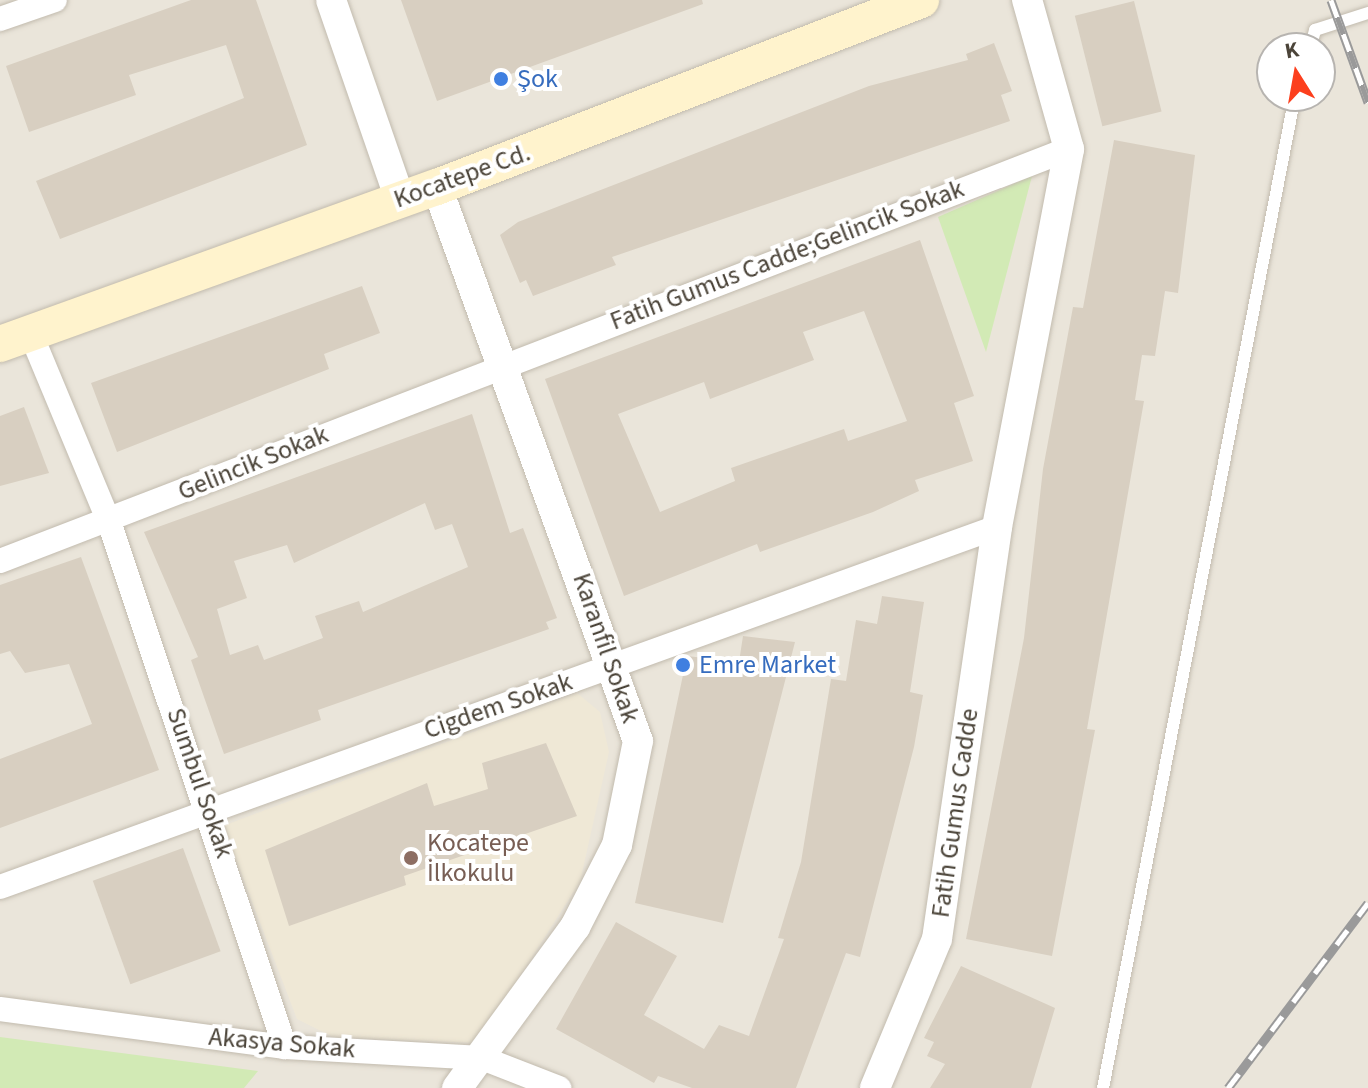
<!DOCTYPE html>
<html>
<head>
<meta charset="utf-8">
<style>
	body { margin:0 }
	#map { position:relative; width:1368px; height:1088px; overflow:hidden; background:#f6f3ec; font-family:"Source Sans 3",sans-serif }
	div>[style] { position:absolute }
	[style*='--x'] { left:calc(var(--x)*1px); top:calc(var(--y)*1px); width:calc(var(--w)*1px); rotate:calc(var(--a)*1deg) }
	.residential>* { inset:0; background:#eae5da }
	.education>* { inset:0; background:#efe8d6 }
	.green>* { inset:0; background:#d2eab5 }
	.building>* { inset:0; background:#d8cfc1; transform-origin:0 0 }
	.roads { filter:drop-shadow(0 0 2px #c2bbae) drop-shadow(0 0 2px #c2bbae) }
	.service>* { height:12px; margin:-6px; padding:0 6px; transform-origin:6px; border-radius:6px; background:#fff }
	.minor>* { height:24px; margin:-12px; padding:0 12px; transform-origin:12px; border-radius:12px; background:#fff }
	.tertiary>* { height:30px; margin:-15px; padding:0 15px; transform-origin:15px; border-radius:15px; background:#fff }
	.secondary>* { height:36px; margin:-18px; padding:0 18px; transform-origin:18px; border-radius:18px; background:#fff3cd }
	.rail>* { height:9px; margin-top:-4.5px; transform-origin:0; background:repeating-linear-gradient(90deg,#fff 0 18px,#9a9a9a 0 36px); box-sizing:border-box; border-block:2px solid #9a9a9a }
	.dots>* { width:22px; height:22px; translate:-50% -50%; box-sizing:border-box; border:4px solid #fff; border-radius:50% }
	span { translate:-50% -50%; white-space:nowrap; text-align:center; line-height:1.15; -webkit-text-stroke:8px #fff; paint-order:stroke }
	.shop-label { font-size:26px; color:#366cbe }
	.left { translate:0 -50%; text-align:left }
	.street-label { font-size:26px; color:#4b4439 }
	.education-label { font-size:26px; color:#785e54 }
	.north { position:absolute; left:1256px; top:32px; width:80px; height:80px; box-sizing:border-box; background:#fff; border:2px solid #b7b4b0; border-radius:50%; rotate:349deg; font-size:22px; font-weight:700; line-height:32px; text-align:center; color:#4b4439 }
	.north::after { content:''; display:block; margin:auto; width:28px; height:36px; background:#fc3f1d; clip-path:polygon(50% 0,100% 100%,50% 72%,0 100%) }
</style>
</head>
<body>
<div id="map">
	<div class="residential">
		<i style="clip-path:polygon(evenodd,0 0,1368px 0,1368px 1088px,0 1088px,0 0,1272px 48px,1320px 48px,1320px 96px,1272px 96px,1272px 48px)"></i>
	</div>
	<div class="education">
		<i style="clip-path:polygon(577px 693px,600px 712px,609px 752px,580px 882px,477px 1043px,333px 1037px,297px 1019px,223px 826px)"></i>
	</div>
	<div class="green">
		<i style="clip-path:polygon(1032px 176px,986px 352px,938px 217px)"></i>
		<i style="clip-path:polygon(0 1037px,258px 1071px,244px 1088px,0 1088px)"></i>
	</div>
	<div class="building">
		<i style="clip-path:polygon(191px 0,256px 0,307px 145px,60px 239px,36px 181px,244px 98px,226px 45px,129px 75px,136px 95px,29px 132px,6px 66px)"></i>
		<i style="clip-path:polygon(401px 0,702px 0,703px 4px,437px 101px)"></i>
		<i style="left:1134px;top:1px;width:114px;height:61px;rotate:76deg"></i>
		<i style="clip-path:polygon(994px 43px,1012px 91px,1001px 95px,1010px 121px,612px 257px,616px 265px,533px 296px,526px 280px,520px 283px,500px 235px,518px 222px,869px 86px,968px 60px,966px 54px)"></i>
		<i style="clip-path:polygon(1114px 140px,1195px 155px,1178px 293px,1165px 291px,1155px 356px,1142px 355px,1135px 400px,1144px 401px,1087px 729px,1095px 730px,1052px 956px,966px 939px,1024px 638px,1043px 469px,1073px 307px,1083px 308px)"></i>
		<i style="clip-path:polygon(evenodd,920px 240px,974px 396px,954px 403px,973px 461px,915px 480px,919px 491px,873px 512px,760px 552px,757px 544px,624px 596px,545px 379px,920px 240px,864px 311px,907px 421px,848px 441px,844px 429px,731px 468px,735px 481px,660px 512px,618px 414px,704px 382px,710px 399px,814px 360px,803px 332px,864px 311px)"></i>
		<i style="clip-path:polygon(362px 286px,380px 333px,324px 354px,329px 369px,117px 452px,91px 383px)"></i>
		<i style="clip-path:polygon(24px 407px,49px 473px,0 486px,0 416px)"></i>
		<i style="clip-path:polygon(evenodd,472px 414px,510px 533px,523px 528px,557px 618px,546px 622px,549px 629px,318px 710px,321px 720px,224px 754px,191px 660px,198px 657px,144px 532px,472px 414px,425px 503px,435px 530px,452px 524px,468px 567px,363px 612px,359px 601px,315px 616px,323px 638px,264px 660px,258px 645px,230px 655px,217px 609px,247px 598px,234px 561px,287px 545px,294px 563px,425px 503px)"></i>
		<i style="clip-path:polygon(81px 557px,159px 770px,0 828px,0 759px,92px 724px,69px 664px,25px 673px,10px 651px,0 654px,0 585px)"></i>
		<i style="clip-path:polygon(882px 596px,924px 602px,910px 692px,923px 695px,914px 747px,860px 957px,846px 953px,796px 1088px,692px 1088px,658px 1076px,654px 1083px,556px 1029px,616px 922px,677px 956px,644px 1015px,704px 1049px,719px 1025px,749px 1036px,784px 939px,778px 938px,801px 862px,831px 679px,846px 681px,856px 620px,877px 624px)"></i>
		<i style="clip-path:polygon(743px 636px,795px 642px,723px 923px,635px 903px,687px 656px,739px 662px)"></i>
		<i style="clip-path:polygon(546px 743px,577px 816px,404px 876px,406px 885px,289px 926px,265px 850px,427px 783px,434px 806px,488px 789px,482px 763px)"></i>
		<i style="left:183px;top:848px;width:110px;height:96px;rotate:70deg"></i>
		<i style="clip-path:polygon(961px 966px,1055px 1008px,1031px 1088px,930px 1088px,945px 1064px,927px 1056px,934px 1042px,924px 1038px)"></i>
	</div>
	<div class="roads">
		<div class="service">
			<i style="--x:1310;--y:48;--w:19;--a:-74"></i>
			<i style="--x:1315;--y:30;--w:56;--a:-17.8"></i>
			<i style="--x:1103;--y:1088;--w:1010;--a:-79.05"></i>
		</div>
		<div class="minor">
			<i style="--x:0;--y:19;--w:58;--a:-19.1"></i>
			<i style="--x:30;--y:332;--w:206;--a:67.4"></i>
			<i style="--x:109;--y:522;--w:554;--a:71.47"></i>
			<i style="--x:0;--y:561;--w:1146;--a:-21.08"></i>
			<i style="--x:0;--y:887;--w:1060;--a:-19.85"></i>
			<i style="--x:0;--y:1009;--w:288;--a:7.6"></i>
			<i style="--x:285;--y:1047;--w:197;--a:3.2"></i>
			<i style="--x:482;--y:1058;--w:83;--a:21.3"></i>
		</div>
		<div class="tertiary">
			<i style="--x:331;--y:0;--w:211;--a:70.9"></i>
			<i style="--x:437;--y:187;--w:589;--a:70.06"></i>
			<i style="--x:638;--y:741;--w:106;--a:101.4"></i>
			<i style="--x:617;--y:845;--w:92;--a:117.1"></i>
			<i style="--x:575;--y:927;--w:200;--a:126.2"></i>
			<i style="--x:875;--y:1088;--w:161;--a:-67.4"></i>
			<i style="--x:937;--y:939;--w:416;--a:-81.7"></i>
			<i style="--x:997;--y:527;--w:385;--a:-79.2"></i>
			<i style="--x:1069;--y:149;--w:155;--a:-105.7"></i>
		</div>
		<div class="secondary">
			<i style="--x:0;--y:344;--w:464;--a:-19.8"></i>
			<i style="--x:437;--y:187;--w:519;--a:-21.12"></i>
		</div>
	</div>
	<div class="rail">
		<i style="--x:1331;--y:0;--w:109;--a:70.1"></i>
		<i style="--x:1228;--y:1088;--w:232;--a:-52.9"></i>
	</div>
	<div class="dots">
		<i style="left:501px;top:79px;background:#3f7fe0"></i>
		<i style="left:683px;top:665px;background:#3f7fe0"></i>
		<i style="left:411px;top:858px;background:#8d6e63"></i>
	</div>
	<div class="shop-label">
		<span class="left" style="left:517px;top:79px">Şok</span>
		<span class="left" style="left:699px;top:665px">Emre Market</span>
	</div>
	<div class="street-label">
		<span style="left:462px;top:176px;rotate:-20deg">Kocatepe Cd.</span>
		<span style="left:787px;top:255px;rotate:-21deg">Fatih Gumus Cadde;Gelincik Sokak</span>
		<span style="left:253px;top:463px;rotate:-22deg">Gelincik Sokak</span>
		<span style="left:606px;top:648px;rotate:71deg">Karanfil Sokak</span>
		<span style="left:498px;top:706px;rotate:-19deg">Cigdem Sokak</span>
		<span style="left:200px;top:783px;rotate:71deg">Sumbul Sokak</span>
		<span style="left:955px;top:813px;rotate:-82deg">Fatih Gumus Cadde</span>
		<span style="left:282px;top:1043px;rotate:5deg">Akasya Sokak</span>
	</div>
	<div class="education-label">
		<span class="left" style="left:427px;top:858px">Kocatepe<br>İlkokulu</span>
	</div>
	<div class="north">K</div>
</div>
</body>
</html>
